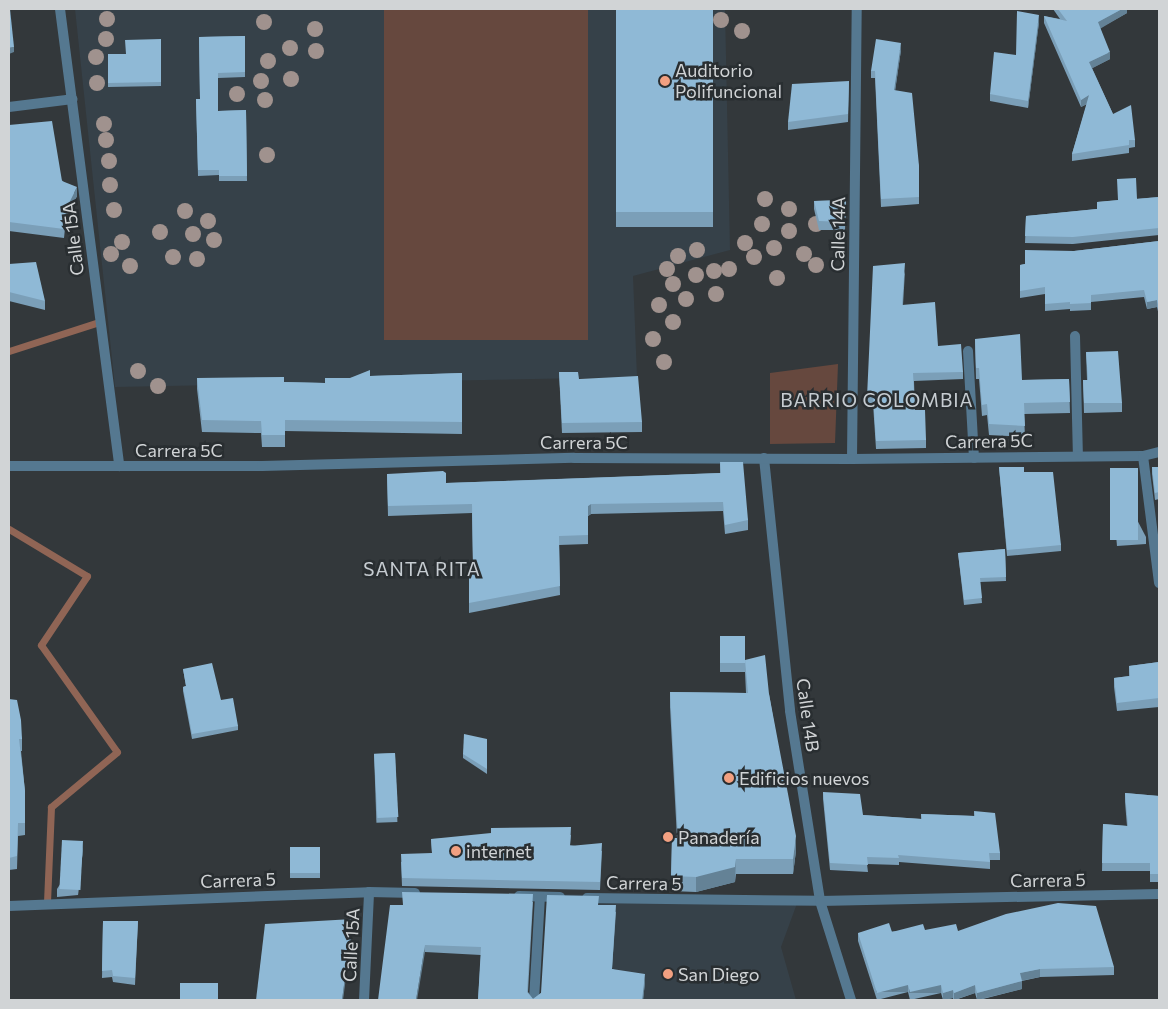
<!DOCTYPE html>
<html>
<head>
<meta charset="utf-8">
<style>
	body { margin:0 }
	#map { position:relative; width:1168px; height:1009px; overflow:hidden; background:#33383b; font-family:Commissioner,sans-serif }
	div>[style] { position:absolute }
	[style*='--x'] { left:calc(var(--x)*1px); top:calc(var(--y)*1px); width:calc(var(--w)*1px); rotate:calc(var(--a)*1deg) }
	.built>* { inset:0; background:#364149 }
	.green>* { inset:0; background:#66483e; transform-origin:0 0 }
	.stream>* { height:7px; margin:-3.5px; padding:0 3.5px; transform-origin:3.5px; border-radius:3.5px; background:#906555 }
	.minor>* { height:10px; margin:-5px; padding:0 5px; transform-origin:5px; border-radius:5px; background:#557890 }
	.trees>* { width:16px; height:16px; margin:-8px; border-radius:50%; background:#a0928e }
	.wall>* { inset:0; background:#7b9fb8; transform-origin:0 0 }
	.shaded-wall>* { inset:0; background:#648296; transform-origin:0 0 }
	.building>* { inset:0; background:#8fb9d6; transform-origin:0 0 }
	.dots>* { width:14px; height:14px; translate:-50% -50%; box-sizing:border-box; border:2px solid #292e31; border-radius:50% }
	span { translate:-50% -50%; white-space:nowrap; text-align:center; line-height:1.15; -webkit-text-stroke:5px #292e31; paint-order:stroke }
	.poi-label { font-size:18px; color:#d1d4d6 }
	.left { translate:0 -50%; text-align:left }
	.street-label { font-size:18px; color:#d1d4d6 }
	.neighbourhood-label { font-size:19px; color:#c6ccd1; letter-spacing:1px }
	.frame { position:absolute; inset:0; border:10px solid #d1d4d6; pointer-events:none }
</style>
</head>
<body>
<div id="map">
	<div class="built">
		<i style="clip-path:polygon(75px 9px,725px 9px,730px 250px,633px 276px,637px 377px,115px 387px)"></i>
		<i style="clip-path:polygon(553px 894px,799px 898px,781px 947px,796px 1000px,546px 1000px)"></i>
	</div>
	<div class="green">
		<i style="left:384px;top:9px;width:204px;height:331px"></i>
		<i style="clip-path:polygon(838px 364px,835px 443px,770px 444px,770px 373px)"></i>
	</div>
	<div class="stream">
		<i style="--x:9;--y:351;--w:95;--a:-17.9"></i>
		<i style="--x:9;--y:529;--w:91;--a:31.1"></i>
		<i style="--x:87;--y:576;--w:83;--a:123.7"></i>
		<i style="--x:41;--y:645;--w:131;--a:54.6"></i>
		<i style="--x:117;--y:752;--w:86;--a:140.2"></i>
		<i style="--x:51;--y:807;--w:96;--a:92.4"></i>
	</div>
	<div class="minor">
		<i style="--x:60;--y:9;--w:461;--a:82.6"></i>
		<i style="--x:9;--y:107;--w:64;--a:-7.1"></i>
		<i style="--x:1075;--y:336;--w:120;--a:88.6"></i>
		<i style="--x:968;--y:351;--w:107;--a:86.8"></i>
		<i style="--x:1143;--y:456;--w:128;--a:82.8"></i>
		<i style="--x:764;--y:458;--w:254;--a:84.1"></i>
		<i style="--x:790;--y:711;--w:192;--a:81"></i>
		<i style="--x:820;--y:901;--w:104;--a:72.6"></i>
		<i style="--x:852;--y:459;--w:450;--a:-89.4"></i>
		<i style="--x:9;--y:466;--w:253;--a:0"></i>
		<i style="--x:262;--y:466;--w:312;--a:-1.5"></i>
		<i style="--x:574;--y:458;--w:278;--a:0.2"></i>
		<i style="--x:852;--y:459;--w:291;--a:-0.6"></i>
		<i style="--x:1143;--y:456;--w:16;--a:-14"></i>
		<i style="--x:519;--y:896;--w:41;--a:1.4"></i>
		<i style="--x:587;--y:898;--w:233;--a:0.7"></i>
		<i style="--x:820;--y:901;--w:339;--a:-1.2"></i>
		<i style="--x:9;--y:906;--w:360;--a:-2.2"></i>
		<i style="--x:369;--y:892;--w:46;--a:1.2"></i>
		<i style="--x:364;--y:1000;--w:108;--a:-87.3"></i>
		<i style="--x:534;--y:1000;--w:103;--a:-86.7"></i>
	</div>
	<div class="trees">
		<i style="left:107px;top:19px"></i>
		<i style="left:721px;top:20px"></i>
		<i style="left:264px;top:22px"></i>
		<i style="left:315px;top:29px"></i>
		<i style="left:742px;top:31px"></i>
		<i style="left:106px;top:39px"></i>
		<i style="left:290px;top:48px"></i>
		<i style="left:316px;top:51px"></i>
		<i style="left:96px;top:57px"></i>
		<i style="left:268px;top:61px"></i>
		<i style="left:291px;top:79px"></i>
		<i style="left:261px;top:81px"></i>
		<i style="left:97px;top:83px"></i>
		<i style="left:237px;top:94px"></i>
		<i style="left:265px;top:100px"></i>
		<i style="left:104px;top:124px"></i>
		<i style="left:106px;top:140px"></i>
		<i style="left:267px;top:155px"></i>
		<i style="left:109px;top:161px"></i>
		<i style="left:110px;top:185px"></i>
		<i style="left:765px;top:199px"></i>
		<i style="left:789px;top:209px"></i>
		<i style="left:114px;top:210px"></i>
		<i style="left:185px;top:211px"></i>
		<i style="left:208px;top:221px"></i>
		<i style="left:762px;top:224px"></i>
		<i style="left:816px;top:224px"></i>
		<i style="left:789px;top:231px"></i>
		<i style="left:160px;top:232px"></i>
		<i style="left:193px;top:234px"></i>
		<i style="left:214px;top:240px"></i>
		<i style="left:122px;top:242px"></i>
		<i style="left:745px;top:243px"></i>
		<i style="left:774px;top:248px"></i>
		<i style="left:697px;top:250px"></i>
		<i style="left:111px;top:254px"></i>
		<i style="left:804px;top:254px"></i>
		<i style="left:678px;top:256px"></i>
		<i style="left:173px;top:257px"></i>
		<i style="left:754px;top:257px"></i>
		<i style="left:197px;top:259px"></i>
		<i style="left:816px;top:265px"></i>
		<i style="left:130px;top:266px"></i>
		<i style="left:667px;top:269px"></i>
		<i style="left:729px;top:269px"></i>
		<i style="left:714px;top:271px"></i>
		<i style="left:696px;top:275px"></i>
		<i style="left:777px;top:278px"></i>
		<i style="left:673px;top:284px"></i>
		<i style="left:716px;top:294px"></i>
		<i style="left:686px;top:299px"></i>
		<i style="left:659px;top:305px"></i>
		<i style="left:673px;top:322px"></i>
		<i style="left:653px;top:339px"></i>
		<i style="left:664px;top:362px"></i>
		<i style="left:138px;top:371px"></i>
		<i style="left:158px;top:386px"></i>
	</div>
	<div class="wall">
		<i style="left:616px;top:9px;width:97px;height:218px"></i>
		<i style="clip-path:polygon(1053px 9px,1127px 9px,1127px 13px,1100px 28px,1110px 59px,1092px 68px,1113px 114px,1135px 140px,1135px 147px,1129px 148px,1129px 153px,1072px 161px,1072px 154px,1087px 104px,1081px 107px,1044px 23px,1044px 16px,1060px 19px)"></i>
		<i style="clip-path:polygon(1039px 22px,1028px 108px,990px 101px,990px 94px)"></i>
		<i style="clip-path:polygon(245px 36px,245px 77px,218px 78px,218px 111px,246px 110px,247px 181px,219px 181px,219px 175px,198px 176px,196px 99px,200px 99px,199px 37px)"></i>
		<i style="clip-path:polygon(161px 39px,161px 86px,108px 87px,108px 54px,126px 54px)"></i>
		<i style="clip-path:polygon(901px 50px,895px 91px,919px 166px,919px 204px,881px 207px,875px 78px,871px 78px,871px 71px)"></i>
		<i style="clip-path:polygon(849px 81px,848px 122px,788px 130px,788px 122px)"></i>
		<i style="clip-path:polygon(9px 125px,77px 196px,66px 218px,64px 238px,9px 231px)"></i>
		<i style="clip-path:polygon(1159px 197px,1159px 235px,1073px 244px,1025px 243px,1026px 216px,1097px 209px,1097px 202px)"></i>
		<i style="clip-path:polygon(846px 200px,845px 230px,819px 230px,814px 209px,814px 201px)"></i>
		<i style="clip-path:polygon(1159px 241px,1159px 316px,1157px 307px,1147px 309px,1144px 297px,1091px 302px,1091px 310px,1070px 311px,1070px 309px,1045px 311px,1045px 294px,1020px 298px,1020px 265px,1025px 264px,1074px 251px)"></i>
		<i style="clip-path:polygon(9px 264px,45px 301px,45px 310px,9px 301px)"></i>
		<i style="clip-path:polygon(905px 271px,903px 305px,938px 346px,963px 372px,963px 379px,914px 381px,915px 410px,926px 440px,926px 448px,876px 449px,873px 404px,867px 405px,867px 397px)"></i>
		<i style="clip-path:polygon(975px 339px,1022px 380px,1069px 379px,1070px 413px,1024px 414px,1025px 437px,989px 435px,987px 415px,982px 416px,979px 379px,976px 379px)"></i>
		<i style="clip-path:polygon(1086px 352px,1122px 403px,1122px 412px,1084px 413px,1083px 380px,1087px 380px)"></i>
		<i style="clip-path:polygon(559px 372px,579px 379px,642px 422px,642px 432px,562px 433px)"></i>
		<i style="clip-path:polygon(462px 373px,462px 434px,285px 431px,285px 447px,262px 447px,261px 433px,202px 432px,197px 389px,197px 378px,284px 382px,325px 383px,350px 378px,370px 376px)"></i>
		<i style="clip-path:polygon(720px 462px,748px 520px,748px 530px,725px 534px,723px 511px,591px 514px,588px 516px,588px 544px,559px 545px,560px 595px,469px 613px,469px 566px,473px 565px,472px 513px,388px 516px,387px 474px,446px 483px,720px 473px)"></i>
		<i style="clip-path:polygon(999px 467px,1024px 472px,1061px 545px,1061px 551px,1007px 556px)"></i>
		<i style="clip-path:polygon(1152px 467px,1159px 467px,1159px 499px,1155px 500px,1152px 474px)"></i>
		<i style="clip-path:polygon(1110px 468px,1146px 537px,1146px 544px,1117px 546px)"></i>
		<i style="clip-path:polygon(1005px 549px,1006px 581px,980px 582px,982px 603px,964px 605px,958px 553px)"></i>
		<i style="clip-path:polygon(720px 636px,745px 660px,769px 694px,796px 851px,793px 874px,736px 874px,735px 882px,696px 892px,671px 891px,672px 838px,677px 838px,670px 707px,670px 692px,746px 693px,745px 672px,720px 672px)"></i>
		<i style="clip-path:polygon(1159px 662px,1159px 707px,1117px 711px,1114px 687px,1114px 678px,1129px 676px,1129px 666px)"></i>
		<i style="clip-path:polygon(183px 669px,221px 700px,238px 726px,238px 730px,192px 739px,183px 691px,183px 687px,186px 686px)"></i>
		<i style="clip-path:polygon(9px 699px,22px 739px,22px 751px,21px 751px,25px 791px,25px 835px,18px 836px,17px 869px,9px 870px)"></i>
		<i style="clip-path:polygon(487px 739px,487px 774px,463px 758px,463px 754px)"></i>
		<i style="left:395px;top:753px;width:69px;height:21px;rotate:88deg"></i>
		<i style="clip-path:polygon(823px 792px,863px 815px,921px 819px,921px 814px,974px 816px,974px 811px,1000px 853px,1000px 860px,990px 860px,990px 869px,899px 862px,899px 865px,867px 864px,868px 872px,830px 870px,823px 799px)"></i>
		<i style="clip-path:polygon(1125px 793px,1159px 796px,1159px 882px,1150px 882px,1150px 871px,1102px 871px,1103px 824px,1127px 826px,1125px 802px)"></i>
		<i style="clip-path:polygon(571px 835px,570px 845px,602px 851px,600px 890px,402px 886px,401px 862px,432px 853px,431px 839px)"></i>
		<i style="left:290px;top:847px;width:30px;height:31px"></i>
		<i style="clip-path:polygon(83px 849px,78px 895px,57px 897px,57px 889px)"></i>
		<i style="clip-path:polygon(533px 902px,528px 992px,533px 999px,541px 993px,599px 905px,616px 912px,612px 969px,645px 982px,643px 1000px,478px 1000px,481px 955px,425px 952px,403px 905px)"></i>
		<i style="clip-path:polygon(103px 921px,138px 921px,135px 985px,113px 982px,112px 977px,102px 978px)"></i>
		<i style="clip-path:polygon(925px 930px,958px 931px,1114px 967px,1114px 975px,1040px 977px,1022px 981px,1022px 989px,979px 1000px,977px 1000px,975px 993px,955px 1000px,953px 1000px,953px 998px,943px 1000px,941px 993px,910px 1000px,908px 992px,877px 1000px,858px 941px,858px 933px)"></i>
	</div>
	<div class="shaded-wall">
		<i style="clip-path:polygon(1122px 9px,1127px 9px,1127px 13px,1098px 30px,1098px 22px)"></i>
		<i style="clip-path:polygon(1039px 15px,1039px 22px,1028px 108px,1028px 101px)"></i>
		<i style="clip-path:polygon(901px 43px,901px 50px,894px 98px,894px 90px)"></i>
		<i style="clip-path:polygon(14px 47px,14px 52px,9px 54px,9px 48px)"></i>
		<i style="clip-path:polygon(1110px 52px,1110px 59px,1089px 70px,1089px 62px)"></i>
		<i style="clip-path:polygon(1089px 95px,1089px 103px,1081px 107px,1081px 100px)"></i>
		<i style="clip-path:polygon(77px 187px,77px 196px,66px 218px,64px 238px,66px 209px)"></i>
		<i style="clip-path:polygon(1157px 300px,1157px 307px,1147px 309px,1147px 302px)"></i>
		<i style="clip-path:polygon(591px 504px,591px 514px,588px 516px,588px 544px,588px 506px)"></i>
		<i style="clip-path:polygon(796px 836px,796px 851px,793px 874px,793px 859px)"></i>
		<i style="clip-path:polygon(83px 841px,83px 849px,78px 895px,78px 887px)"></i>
		<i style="clip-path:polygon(736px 859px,735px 882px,696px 892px,696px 877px)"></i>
		<i style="clip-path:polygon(353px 919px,353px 925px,343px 1000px,342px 1000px)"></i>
		<i style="clip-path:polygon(425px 945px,425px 952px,417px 1000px,416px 1000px)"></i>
		<i style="clip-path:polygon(1040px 969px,1040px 977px,1020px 981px,1020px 973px)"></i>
		<i style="clip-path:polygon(645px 974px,645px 982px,643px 1000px,642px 1000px)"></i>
		<i style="clip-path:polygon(1022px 981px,1022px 989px,977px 1000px,977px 993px)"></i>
		<i style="left:908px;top:985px;width:7px;height:32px;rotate:90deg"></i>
		<i style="left:941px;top:985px;width:8px;height:32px;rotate:90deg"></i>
		<i style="clip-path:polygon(975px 985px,975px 993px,954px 1000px,954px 993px)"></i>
		<i style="clip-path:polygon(953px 990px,953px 998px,943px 1000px,943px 993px)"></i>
	</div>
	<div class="building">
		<i style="clip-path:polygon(9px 9px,10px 9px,14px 47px,9px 48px)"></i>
		<i style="left:616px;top:9px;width:97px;height:203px"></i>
		<i style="clip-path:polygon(1058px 9px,1122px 9px,1098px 22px,1110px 52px,1089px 62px,1113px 114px,1131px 105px,1135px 140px,1129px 140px,1129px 145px,1072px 154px,1089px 95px,1081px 100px,1044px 16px,1067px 21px)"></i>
		<i style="clip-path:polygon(1017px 11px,1039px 15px,1028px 101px,990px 94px,994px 52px,1016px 55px)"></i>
		<i style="clip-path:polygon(245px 36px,245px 72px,218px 73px,218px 111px,246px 110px,247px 176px,219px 176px,219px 170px,198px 170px,196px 99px,200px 99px,199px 37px)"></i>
		<i style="clip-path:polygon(161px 39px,161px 82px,108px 83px,108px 54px,126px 54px,125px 40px)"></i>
		<i style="clip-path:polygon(876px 39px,901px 43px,894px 90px,912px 93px,919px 166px,919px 197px,881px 199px,875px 71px,871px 71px)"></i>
		<i style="clip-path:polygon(849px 81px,848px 114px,788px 122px,792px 84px)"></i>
		<i style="clip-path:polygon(52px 121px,62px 181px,77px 187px,66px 209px,64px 229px,9px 222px,9px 125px)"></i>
		<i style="clip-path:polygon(1136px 178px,1137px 199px,1159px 197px,1159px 228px,1073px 237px,1025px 236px,1026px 216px,1097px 209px,1097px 202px,1118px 200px,1117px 179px)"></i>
		<i style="clip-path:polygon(846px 200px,845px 222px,819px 221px,814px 201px)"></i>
		<i style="clip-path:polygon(1159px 241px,1159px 309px,1157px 300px,1147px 302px,1144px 290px,1091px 295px,1091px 303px,1070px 304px,1070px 302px,1045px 304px,1045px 287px,1020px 291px,1020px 265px,1025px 264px,1025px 250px,1074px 251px)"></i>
		<i style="clip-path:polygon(36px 262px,45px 301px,9px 292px,9px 264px)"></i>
		<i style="clip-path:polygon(905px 263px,902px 305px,935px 302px,938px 346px,961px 344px,963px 372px,913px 373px,915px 410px,925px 410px,926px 440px,876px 441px,873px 396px,867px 397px,873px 266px)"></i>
		<i style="clip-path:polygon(1020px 334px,1022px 380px,1069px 379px,1070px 402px,1024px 403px,1025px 426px,989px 424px,987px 404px,982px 405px,979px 368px,976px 368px,975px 339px)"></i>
		<i style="clip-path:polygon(1118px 351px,1122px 403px,1084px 403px,1083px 380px,1088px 380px,1086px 352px)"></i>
		<i style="clip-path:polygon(370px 370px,370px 376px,462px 373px,462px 422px,285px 420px,285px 435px,262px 435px,261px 421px,202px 420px,197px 378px,284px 377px,284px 382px,325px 383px,325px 378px,350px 378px)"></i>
		<i style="clip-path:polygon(559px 372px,578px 372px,579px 379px,638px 376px,642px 422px,562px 423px)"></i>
		<i style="clip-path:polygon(720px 462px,743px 462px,748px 520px,725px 525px,723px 502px,591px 504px,588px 506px,588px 535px,559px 536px,560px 586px,469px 603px,469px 566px,473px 565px,472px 504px,388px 506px,387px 474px,443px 471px,446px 473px,446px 483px,505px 481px,721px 473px)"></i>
		<i style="clip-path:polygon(999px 467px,1024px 467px,1024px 472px,1053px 472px,1061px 545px,1007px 550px)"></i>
		<i style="clip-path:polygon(1152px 467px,1159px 467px,1159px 492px,1155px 493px)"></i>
		<i style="left:1110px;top:468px;width:28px;height:72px"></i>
		<i style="clip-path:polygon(1005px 549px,1006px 577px,980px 578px,982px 598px,964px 600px,958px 553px)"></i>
		<i style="left:720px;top:636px;width:25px;height:27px"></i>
		<i style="clip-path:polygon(765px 655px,769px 694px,796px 836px,793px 859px,736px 859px,735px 867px,696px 877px,671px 876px,672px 838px,678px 838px,670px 692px,748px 693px,745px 660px)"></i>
		<i style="clip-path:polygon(1159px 662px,1159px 698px,1117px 703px,1114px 678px,1130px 676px,1129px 666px)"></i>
		<i style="clip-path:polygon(212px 663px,221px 700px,233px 698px,238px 726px,192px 734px,183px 687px,186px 686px,183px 669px)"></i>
		<i style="clip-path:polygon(9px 699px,17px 700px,21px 720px,22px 739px,19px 739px,25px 791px,25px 823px,18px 823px,17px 856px,9px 858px)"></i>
		<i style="clip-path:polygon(464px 734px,487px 739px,487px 769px,463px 754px)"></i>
		<i style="left:395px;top:753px;width:64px;height:21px;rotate:87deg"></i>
		<i style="clip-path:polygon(823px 792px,860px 794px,863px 815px,922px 819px,921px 814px,975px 816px,974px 811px,995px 813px,1000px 853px,989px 853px,990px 862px,898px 855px,899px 858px,867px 857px,868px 865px,830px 863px)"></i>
		<i style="clip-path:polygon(1125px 793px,1159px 796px,1159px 874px,1150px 874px,1150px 863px,1102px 863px,1103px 824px,1128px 826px)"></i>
		<i style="clip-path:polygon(571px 827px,570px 846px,602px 843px,600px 882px,402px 878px,401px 854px,432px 853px,431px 839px,491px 833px,491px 828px)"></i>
		<i style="left:62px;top:840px;width:21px;height:49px;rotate:3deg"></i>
		<i style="left:290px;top:847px;width:30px;height:26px"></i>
		<i style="clip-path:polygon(402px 892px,533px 894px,527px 992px,533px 999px,541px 993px,547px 895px,599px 896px,598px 905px,616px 905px,612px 969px,645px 974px,642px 1000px,478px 1000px,481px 947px,425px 945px,416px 1000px,378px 1000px,390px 905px,403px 905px)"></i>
		<i style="clip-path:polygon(1058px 903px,1096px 906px,1114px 967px,1040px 969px,1020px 973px,1022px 981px,977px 993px,975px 985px,954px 993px,953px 990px,943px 993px,941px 985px,910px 992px,908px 985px,877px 993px,858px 933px,889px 923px,892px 932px,923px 924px,925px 930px,956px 924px,958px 931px,1006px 914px)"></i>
		<i style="clip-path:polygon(353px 919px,342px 1000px,256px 1000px,265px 924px)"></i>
		<i style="clip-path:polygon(103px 921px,138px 921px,135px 978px,113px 976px,112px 970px,102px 971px)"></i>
		<i style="left:180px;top:983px;width:38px;height:17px"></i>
	</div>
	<div class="dots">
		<i style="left:665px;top:81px;background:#f2a081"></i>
		<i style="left:729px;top:778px;background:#f2a081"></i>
		<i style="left:668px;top:837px;background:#f2a081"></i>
		<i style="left:456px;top:851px;background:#f2a081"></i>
		<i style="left:668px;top:974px;background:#f2a081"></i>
	</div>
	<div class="poi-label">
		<span class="left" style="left:675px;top:81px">Auditorio<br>Polifuncional</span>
		<span class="left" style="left:739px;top:778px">Edificios nuevos</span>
		<span class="left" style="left:678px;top:837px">Panadería</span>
		<span class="left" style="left:466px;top:851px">internet</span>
		<span class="left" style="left:678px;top:974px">San Diego</span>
	</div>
	<div class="street-label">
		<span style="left:838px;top:234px;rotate:-89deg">Calle 14A</span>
		<span style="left:73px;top:239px;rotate:-97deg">Calle 15A</span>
		<span style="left:989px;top:441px;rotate:-1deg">Carrera 5C</span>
		<span style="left:584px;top:442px">Carrera 5C</span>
		<span style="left:179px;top:450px">Carrera 5C</span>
		<span style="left:808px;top:715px;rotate:82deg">Calle 14B</span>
		<span style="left:238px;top:880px;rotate:-2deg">Carrera 5</span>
		<span style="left:1048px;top:880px;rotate:-1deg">Carrera 5</span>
		<span style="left:644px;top:883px;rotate:1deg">Carrera 5</span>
		<span style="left:351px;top:945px;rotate:-87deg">Calle 15A</span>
	</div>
	<div class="neighbourhood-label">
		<span style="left:877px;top:400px">BARRIO COLOMBIA</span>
		<span style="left:422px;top:569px">SANTA RITA</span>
	</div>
	<div class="frame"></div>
</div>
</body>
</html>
